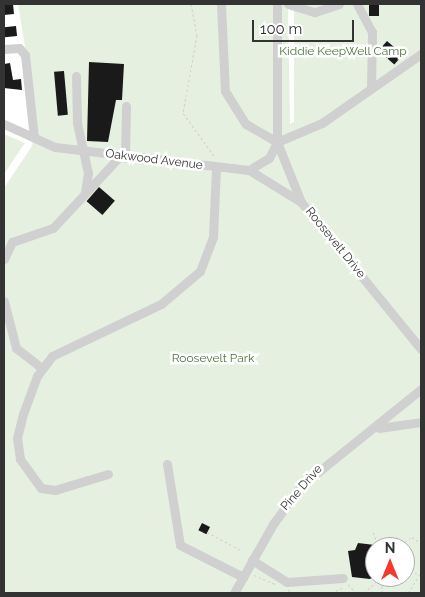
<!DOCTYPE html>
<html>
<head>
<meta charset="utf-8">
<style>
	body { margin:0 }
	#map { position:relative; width:425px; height:597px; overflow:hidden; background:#fff; font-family:Raleway,sans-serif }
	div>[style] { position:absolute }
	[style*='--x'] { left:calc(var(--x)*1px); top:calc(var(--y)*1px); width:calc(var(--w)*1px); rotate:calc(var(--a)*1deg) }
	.green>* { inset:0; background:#e6f0e1 }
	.building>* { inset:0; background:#1a1a1a; transform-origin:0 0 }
	.path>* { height:1px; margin-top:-0.5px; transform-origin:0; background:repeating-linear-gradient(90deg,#d0d0d0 0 2.5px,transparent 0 5px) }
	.minor>* { height:9px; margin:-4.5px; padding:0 4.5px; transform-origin:4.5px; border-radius:4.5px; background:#d0d0d0 }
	span { translate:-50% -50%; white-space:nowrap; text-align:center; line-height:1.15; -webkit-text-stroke:5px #fff; paint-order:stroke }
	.park-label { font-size:12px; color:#4d733b }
	.street-label { font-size:12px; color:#333 }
	.frame { position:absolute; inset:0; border:5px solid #333; pointer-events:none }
	.north { position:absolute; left:365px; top:537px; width:50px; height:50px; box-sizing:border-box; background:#fff; border:1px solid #adadad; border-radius:50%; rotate:0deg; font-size:14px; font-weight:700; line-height:20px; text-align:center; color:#333 }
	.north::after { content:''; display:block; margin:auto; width:18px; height:22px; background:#f33a2b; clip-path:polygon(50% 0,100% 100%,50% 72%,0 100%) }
	.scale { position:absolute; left:252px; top:20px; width:102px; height:22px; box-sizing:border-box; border:2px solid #333; border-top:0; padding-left:6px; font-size:15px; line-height:18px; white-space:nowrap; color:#333; -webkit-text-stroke:4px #fff; paint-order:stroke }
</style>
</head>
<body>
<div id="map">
	<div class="green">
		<i style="clip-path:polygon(evenodd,18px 4px,288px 4px,290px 124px,294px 122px,294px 4px,421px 4px,421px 593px,4px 593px,4px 188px,32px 146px,37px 121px,18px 4px,375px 547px,405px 547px,405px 577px,375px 577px,375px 547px)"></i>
		<i style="clip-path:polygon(4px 134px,25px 143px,4px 174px)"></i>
	</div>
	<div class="building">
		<i style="clip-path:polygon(4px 4px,13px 4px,14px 14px,4px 15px)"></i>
		<i style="left:369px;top:4px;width:10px;height:12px"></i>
		<i style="left:16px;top:26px;width:10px;height:12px;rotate:84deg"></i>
		<i style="left:387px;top:41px;width:21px;height:13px;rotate:41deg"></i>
		<i style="clip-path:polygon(89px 62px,124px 64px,122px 100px,116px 100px,108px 142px,87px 141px)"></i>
		<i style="clip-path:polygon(10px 63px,13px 80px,21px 79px,22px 90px,4px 88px,4px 64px)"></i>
		<i style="left:64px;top:71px;width:44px;height:10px;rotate:85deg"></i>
		<i style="left:99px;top:187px;width:21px;height:19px;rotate:41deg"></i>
		<i style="left:202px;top:523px;width:9px;height:8px;rotate:27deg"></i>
		<i style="clip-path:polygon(358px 543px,375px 545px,375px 576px,370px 579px,352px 577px,348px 551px,355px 550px)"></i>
	</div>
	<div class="path">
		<i style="--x:191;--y:4;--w:32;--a:79"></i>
		<i style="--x:197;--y:35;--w:79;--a:100.2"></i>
		<i style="--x:183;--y:113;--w:54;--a:54"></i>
		<i style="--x:207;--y:532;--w:38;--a:28"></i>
		<i style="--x:373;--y:532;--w:16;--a:68"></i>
		<i style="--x:396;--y:547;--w:19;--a:-32"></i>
		<i style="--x:412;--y:537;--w:11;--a:34"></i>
		<i style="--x:421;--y:552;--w:5;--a:90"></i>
		<i style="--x:405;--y:571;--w:14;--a:12"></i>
		<i style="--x:254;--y:575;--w:23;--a:23"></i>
		<i style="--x:348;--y:584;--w:12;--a:48"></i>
		<i style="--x:288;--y:590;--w:8;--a:23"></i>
		<i style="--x:331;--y:593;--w:14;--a:-25"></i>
		<i style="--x:364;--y:593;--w:24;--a:-42"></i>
		<i style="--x:382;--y:593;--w:15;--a:-90"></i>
		<i style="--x:408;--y:593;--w:25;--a:-58"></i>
	</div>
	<div class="minor">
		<i style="--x:221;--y:4;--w:87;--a:87.4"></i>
		<i style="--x:225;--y:91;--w:39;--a:58"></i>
		<i style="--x:246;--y:124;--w:36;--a:30"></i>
		<i style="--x:277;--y:4;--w:138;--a:90"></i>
		<i style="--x:277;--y:142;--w:65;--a:68.2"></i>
		<i style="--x:301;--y:202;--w:190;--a:50.8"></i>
		<i style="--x:288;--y:4;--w:28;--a:17"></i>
		<i style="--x:315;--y:12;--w:25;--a:-18"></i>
		<i style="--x:357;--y:4;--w:32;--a:62"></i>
		<i style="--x:372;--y:32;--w:55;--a:91"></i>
		<i style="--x:4;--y:49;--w:15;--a:-4"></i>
		<i style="--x:19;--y:48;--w:9;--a:49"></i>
		<i style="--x:25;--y:55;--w:83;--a:83.8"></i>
		<i style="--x:76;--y:76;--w:47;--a:88.8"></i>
		<i style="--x:77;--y:123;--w:51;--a:77.6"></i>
		<i style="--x:88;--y:173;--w:18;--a:99"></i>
		<i style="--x:4;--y:124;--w:56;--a:24.3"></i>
		<i style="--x:55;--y:147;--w:195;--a:6.8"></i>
		<i style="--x:249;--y:170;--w:61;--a:31.6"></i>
		<i style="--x:125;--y:158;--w:52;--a:-88.9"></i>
		<i style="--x:249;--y:170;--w:23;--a:-31"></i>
		<i style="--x:269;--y:158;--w:18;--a:-63"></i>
		<i style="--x:277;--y:142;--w:49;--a:-22.9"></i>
		<i style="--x:322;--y:123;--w:121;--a:-34.9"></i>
		<i style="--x:4;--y:259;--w:19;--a:-65"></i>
		<i style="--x:12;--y:242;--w:43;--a:-18.9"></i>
		<i style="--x:53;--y:228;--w:97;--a:-47.1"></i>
		<i style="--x:4;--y:301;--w:49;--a:75.7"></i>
		<i style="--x:16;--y:348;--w:33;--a:38"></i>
		<i style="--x:379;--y:428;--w:42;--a:-8.1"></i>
		<i style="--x:167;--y:464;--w:82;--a:80.9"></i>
		<i style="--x:180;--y:545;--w:71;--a:26.9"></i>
		<i style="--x:108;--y:474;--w:55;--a:163.2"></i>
		<i style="--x:55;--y:490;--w:14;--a:-172"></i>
		<i style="--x:41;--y:488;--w:36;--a:-126"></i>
		<i style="--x:20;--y:459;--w:21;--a:-98"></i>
		<i style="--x:17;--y:438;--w:25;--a:-76"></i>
		<i style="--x:23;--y:414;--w:40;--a:-69.8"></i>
		<i style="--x:37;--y:376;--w:25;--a:-53"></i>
		<i style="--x:52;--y:356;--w:121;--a:-25.5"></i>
		<i style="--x:161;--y:304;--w:51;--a:-40.2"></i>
		<i style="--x:200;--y:271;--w:36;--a:-69"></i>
		<i style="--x:213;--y:237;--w:69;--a:-87.5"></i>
		<i style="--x:252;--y:560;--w:41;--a:32.2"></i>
		<i style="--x:287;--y:582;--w:56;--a:-4.1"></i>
		<i style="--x:234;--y:593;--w:79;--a:-60.5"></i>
		<i style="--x:273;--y:524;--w:49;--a:-53.4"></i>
		<i style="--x:302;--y:485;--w:153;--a:-38.9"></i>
	</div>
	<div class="park-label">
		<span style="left:343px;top:52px">Kiddie KeepWell Camp</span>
		<span style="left:213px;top:359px">Roosevelt Park</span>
	</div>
	<div class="street-label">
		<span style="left:154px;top:160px;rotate:7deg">Oakwood Avenue</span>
		<span style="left:335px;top:243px;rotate:51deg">Roosevelt Drive</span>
		<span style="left:302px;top:488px;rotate:-49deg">Pine Drive</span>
	</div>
	<div class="frame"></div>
	<div class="north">N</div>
	<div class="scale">100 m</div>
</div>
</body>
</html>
